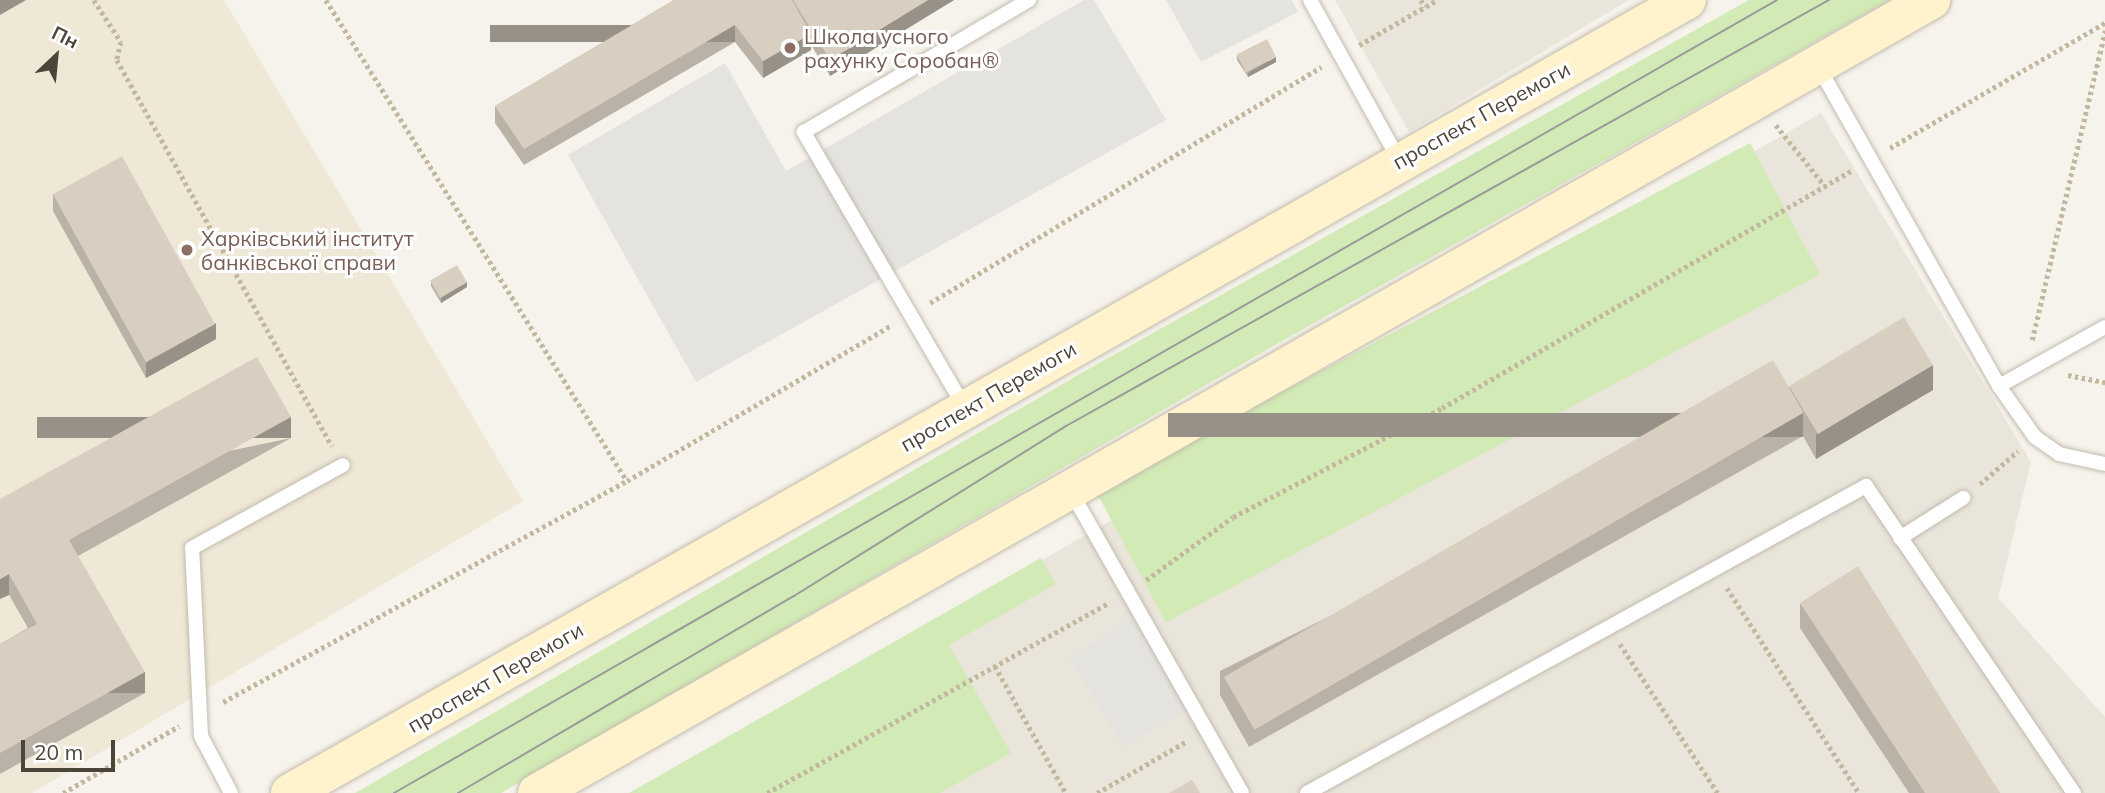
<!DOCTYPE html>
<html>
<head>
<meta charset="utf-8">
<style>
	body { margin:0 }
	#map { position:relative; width:2105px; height:793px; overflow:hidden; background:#f6f3ec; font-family:Mulish,sans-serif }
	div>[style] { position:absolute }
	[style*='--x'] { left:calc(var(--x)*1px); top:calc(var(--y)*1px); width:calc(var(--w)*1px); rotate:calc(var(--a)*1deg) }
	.residential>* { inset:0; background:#eae5da }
	.education>* { inset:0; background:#efe8d6 }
	.green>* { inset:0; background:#d2eab5; transform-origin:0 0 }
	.parking>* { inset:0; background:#e5e3e0; transform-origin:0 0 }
	.path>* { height:4.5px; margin-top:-2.25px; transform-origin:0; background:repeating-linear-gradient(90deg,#c4b79f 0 3.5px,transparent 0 7px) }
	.roads { filter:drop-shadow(0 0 2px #c2bbae) drop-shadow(0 0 2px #c2bbae) }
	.service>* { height:14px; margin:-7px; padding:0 7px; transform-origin:7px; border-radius:7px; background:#fff }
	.secondary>* { height:38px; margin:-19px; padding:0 19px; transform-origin:19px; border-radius:19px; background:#fff3cd }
	.tram>* { height:2px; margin:-1px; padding:0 1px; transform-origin:1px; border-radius:1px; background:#9a9a9a }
	.wall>* { inset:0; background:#bab2a6 }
	.shaded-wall>* { inset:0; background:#979187; transform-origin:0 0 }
	.building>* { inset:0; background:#d8cfc1; transform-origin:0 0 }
	.dots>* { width:19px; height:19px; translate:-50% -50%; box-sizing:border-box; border:4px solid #fff; border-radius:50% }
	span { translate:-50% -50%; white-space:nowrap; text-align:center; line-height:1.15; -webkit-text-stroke:6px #fff; paint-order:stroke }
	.education-label { font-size:21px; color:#785e54 }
	.left { translate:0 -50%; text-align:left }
	.street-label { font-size:21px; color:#4b4439 }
	.north { position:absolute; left:21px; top:21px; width:70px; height:70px; -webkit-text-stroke:5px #fff; paint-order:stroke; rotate:26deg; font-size:19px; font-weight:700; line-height:28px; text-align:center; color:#4b4439 }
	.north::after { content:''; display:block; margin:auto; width:24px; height:32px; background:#4b4439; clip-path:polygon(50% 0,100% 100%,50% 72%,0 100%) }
	.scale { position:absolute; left:21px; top:740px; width:94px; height:32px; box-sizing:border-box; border:4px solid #4b4439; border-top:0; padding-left:9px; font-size:21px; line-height:24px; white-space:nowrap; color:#4b4439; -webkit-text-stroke:5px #fff; paint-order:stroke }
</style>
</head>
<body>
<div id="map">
	<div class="residential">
		<i style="clip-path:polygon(1335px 0,1629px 0,1409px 132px)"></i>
		<i style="clip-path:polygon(1821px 113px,2031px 462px,1998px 598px,2105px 717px,2105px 793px,636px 793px)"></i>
	</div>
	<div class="education">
		<i style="clip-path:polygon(0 0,224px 0,523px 501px,32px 793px,0 793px)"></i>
	</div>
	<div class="green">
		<i style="clip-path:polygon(1749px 0,1890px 0,1289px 337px,501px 793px,355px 793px,1085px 371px)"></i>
		<i style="left:1750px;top:143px;width:149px;height:741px;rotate:62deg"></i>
		<i style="clip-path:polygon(1041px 558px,1056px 584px,949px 645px,1011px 753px,940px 793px,629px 793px)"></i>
	</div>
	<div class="parking">
		<i style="clip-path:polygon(1084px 0,1094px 0,1166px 120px,696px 382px,568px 155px,725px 63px,786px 171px)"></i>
		<i style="clip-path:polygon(1166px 0,1292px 0,1298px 12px,1201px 62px)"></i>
		<i style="left:1138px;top:616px;width:105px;height:80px;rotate:59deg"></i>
	</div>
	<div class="path">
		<i style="--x:94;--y:0;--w:50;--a:57.3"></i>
		<i style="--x:121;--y:42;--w:18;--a:103"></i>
		<i style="--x:117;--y:60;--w:442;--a:60.9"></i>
		<i style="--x:326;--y:0;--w:567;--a:57.96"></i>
		<i style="--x:1421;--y:0;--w:8;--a:60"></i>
		<i style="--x:1359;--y:45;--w:90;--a:-30"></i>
		<i style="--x:1776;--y:125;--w:78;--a:51.2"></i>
		<i style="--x:1890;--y:148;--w:249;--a:-30.2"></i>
		<i style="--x:930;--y:303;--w:457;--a:-31.1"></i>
		<i style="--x:2032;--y:340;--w:318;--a:-76.7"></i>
		<i style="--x:2068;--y:375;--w:38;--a:11"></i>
		<i style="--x:1980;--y:484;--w:50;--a:-41"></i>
		<i style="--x:1146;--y:580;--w:107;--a:-35.9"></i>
		<i style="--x:1233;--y:517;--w:236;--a:-27.5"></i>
		<i style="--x:1442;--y:408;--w:474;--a:-30.1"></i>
		<i style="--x:1727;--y:588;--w:244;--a:57.2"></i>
		<i style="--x:1620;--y:644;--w:178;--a:56.7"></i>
		<i style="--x:995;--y:666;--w:145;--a:60.8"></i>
		<i style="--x:223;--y:702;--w:460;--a:-28.7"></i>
		<i style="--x:627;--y:481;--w:308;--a:-30.5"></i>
		<i style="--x:63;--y:793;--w:134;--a:-30"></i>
		<i style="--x:767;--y:793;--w:391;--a:-29.1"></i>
		<i style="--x:1097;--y:793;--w:104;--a:-30"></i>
	</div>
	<div class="roads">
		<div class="service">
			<i style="--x:1310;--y:0;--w:183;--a:60.9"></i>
			<i style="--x:1818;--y:66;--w:368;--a:60.5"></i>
			<i style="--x:1999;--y:386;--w:62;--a:54.8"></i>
			<i style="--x:2035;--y:437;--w:29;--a:35"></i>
			<i style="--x:2059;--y:454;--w:47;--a:12.3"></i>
			<i style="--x:1999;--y:386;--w:121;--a:-29.1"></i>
			<i style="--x:965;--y:408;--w:320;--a:-120.3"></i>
			<i style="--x:804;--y:132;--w:261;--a:-30.4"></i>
			<i style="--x:1070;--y:490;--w:348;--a:60.4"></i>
			<i style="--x:1900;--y:538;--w:75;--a:-32.4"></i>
			<i style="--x:231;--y:793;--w:64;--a:-117.8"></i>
			<i style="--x:201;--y:736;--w:188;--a:-92.7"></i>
			<i style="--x:192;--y:548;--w:172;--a:-28.8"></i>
			<i style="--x:1307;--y:793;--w:638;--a:-28.78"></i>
			<i style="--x:1866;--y:486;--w:371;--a:55.9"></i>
		</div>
		<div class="secondary">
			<i style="--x:290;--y:793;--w:1606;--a:-29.58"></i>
			<i style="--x:537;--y:793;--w:1604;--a:-29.63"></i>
		</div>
	</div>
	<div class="tram">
		<i style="--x:394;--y:793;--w:1594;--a:-29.83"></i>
		<i style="--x:458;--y:793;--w:389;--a:-30.4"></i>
		<i style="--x:794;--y:596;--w:321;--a:-32"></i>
		<i style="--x:1066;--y:426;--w:874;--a:-29.18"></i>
	</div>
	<div class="wall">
		<i style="clip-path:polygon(674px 0,954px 0,830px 76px,811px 45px,811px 50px,763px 78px,735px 42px,524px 165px,495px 123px,495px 106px)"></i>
		<i style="clip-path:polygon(1237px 55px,1276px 62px,1248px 77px,1237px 60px)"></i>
		<i style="clip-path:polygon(53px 194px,216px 339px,146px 378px,53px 211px)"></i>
		<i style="clip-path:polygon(431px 281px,467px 287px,441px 303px,431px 286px)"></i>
		<i style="clip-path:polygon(1788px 387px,1933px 390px,1816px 459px,1803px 436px,1249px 747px,1220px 695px,1220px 671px)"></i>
		<i style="clip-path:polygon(291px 438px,78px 556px,145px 693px,0 774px,0 644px,28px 628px,9px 595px,0 499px)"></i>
		<i style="clip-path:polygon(1800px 603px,2000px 793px,1909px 793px,1800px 628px)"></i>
	</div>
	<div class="shaded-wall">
		<i style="clip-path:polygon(0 0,26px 0,0 15px)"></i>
		<i style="clip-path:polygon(928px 0,954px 0,830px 76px,830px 60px)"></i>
		<i style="left:735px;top:25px;width:17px;height:245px;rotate:90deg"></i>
		<i style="clip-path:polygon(811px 34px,811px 50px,763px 78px,763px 61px)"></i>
		<i style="clip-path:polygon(1276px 57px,1276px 62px,1248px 77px,1248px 73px)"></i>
		<i style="clip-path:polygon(467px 282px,467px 287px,441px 303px,441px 298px)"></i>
		<i style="clip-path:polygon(216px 323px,216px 339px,146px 378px,146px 362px)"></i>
		<i style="clip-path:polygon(1933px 365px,1933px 390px,1816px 459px,1816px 434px)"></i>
		<i style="left:1803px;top:413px;width:24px;height:635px;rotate:90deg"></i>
		<i style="left:291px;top:417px;width:21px;height:254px;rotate:90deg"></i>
		<i style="clip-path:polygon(9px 574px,9px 595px,0 599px,0 579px)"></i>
		<i style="left:145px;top:672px;width:21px;height:166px;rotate:90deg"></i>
	</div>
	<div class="building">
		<i style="clip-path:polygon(674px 0,792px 0,811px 34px,763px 61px,735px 25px,524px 149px,495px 106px)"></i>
		<i style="clip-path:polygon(793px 0,928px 0,830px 60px)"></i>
		<i style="left:1267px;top:39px;width:20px;height:34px;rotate:63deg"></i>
		<i style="left:122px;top:156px;width:192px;height:79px;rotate:61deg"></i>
		<i style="left:457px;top:265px;width:20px;height:31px;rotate:60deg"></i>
		<i style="left:1904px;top:317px;width:56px;height:134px;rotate:59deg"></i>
		<i style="clip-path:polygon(257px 357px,291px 417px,69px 540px,145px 672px,0 753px,0 644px,37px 624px,9px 574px,0 579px,0 499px)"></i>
		<i style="left:1773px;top:360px;width:61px;height:634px;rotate:60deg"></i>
		<i style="clip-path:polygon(1858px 566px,2000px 793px,1925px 793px,1800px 603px)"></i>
		<i style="clip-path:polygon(1192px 780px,1200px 793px,1169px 793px)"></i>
	</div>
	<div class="dots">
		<i style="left:790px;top:48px;background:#8d6e63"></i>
		<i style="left:187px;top:250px;background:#8d6e63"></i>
	</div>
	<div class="education-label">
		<span class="left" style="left:804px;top:48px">Школа усного<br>рахунку Соробан®</span>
		<span class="left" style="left:201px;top:250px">Харківський інститут<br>банківської справи</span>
	</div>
	<div class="street-label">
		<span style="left:1481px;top:115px;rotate:-29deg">проспект Перемоги</span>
		<span style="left:988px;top:396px;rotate:-30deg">проспект Перемоги</span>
		<span style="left:495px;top:677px;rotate:-30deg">проспект Перемоги</span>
	</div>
	<div class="north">Пн</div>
	<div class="scale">20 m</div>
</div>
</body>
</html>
